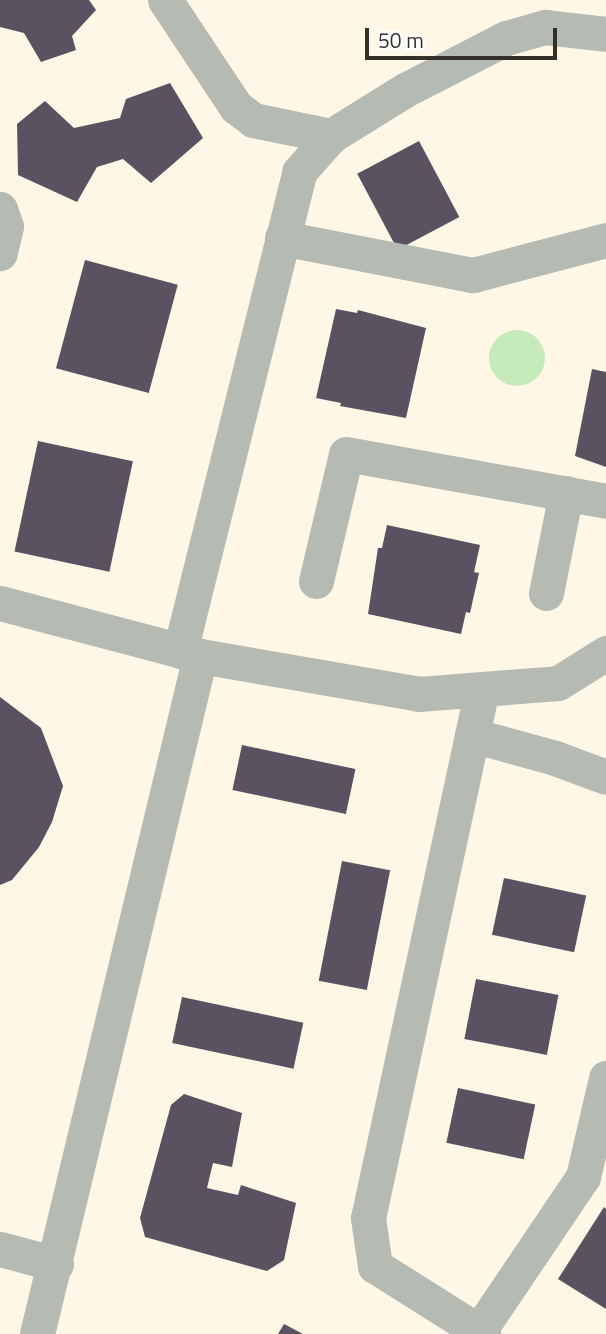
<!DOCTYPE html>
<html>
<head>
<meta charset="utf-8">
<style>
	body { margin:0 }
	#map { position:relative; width:606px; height:1334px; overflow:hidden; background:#fef7e5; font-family:"Titillium Web",sans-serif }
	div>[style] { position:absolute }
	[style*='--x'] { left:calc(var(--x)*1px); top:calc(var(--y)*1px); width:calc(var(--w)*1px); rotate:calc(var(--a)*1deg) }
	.green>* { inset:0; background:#c4ebb9 }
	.round { border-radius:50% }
	.building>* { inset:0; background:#585261; transform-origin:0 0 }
	.minor>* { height:35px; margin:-17.5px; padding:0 17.5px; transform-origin:17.5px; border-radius:17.5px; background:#b5bab3 }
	span { translate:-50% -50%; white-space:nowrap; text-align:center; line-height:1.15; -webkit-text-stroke:7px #fff; paint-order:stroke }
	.scale { position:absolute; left:365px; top:28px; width:192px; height:32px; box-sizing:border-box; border:4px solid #33302a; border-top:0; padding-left:9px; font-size:21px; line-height:24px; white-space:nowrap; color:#33302a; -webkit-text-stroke:5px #fff; paint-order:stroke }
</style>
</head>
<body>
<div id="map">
	<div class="green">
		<i class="round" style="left:489px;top:330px;width:56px;height:56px"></i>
	</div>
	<div class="building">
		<i style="clip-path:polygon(0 0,89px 0,96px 10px,72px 36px,76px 50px,41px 62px,24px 33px,0 27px)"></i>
		<i style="clip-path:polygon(170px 83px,203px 138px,151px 183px,123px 159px,97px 167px,77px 202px,18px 175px,17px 124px,45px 101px,74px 128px,120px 118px,126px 99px)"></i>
		<i style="left:419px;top:141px;width:86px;height:70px;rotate:62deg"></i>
		<i style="left:85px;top:260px;width:96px;height:112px;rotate:15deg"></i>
		<i style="clip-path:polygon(336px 309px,357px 313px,358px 310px,426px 328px,406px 418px,340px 406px,341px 403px,316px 398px)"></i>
		<i style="clip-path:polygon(592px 369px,606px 372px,606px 467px,575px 456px)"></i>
		<i style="left:38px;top:441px;width:97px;height:113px;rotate:12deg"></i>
		<i style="clip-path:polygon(387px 525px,480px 545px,474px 572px,479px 573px,470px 613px,466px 612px,461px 634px,368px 614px,378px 548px,382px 548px)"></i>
		<i style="clip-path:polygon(0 697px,41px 728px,63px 786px,52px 822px,39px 847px,12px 880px,0 885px)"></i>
		<i style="left:242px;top:745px;width:116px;height:46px;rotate:12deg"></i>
		<i style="left:342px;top:861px;width:49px;height:122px;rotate:11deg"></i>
		<i style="left:504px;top:878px;width:84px;height:58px;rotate:12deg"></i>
		<i style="left:476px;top:979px;width:84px;height:61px;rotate:11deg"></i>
		<i style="left:182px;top:997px;width:124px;height:47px;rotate:12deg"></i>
		<i style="left:458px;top:1088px;width:79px;height:56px;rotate:12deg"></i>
		<i style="clip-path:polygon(184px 1094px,242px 1113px,232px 1167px,213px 1163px,207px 1188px,238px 1195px,241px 1185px,296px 1203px,284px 1260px,267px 1271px,145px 1237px,140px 1218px,171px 1105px)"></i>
		<i style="clip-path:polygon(604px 1207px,606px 1209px,606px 1309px,558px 1279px)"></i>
		<i style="clip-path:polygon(284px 1324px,303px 1334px,278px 1334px)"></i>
	</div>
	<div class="minor">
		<i style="--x:165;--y:0;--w:128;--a:56.4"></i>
		<i style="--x:236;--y:107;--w:21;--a:37"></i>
		<i style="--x:253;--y:120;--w:80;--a:11.6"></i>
		<i style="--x:0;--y:209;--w:18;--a:71"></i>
		<i style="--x:6;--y:226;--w:28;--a:103"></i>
		<i style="--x:282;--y:238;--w:195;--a:11"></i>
		<i style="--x:473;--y:275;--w:138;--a:-14.7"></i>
		<i style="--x:316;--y:581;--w:130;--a:-76.7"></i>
		<i style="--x:346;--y:454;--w:264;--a:10.2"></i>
		<i style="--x:546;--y:593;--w:102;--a:-78.7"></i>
		<i style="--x:0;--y:603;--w:207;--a:14.8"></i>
		<i style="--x:200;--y:656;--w:222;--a:9.8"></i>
		<i style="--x:419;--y:694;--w:139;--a:-4.5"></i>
		<i style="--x:558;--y:683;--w:57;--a:-32"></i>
		<i style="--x:180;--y:651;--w:494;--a:-76"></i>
		<i style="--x:299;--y:172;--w:48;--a:-48.4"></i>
		<i style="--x:331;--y:136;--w:87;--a:-31.9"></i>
		<i style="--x:405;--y:90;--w:114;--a:-27.2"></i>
		<i style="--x:506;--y:38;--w:41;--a:-15.8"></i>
		<i style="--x:545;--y:27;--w:61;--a:6.5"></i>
		<i style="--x:482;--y:689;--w:541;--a:102.16"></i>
		<i style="--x:368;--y:1218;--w:49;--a:81.7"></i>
		<i style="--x:375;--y:1266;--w:128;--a:32.2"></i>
		<i style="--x:472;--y:735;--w:86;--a:15.5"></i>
		<i style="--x:555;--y:758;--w:54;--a:20.4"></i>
		<i style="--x:0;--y:1249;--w:58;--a:15"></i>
		<i style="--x:479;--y:1331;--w:186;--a:-56"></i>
		<i style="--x:583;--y:1177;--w:102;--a:-76.9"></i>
		<i style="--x:37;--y:1334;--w:697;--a:-76.48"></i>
	</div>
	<div class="scale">50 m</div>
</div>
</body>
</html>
